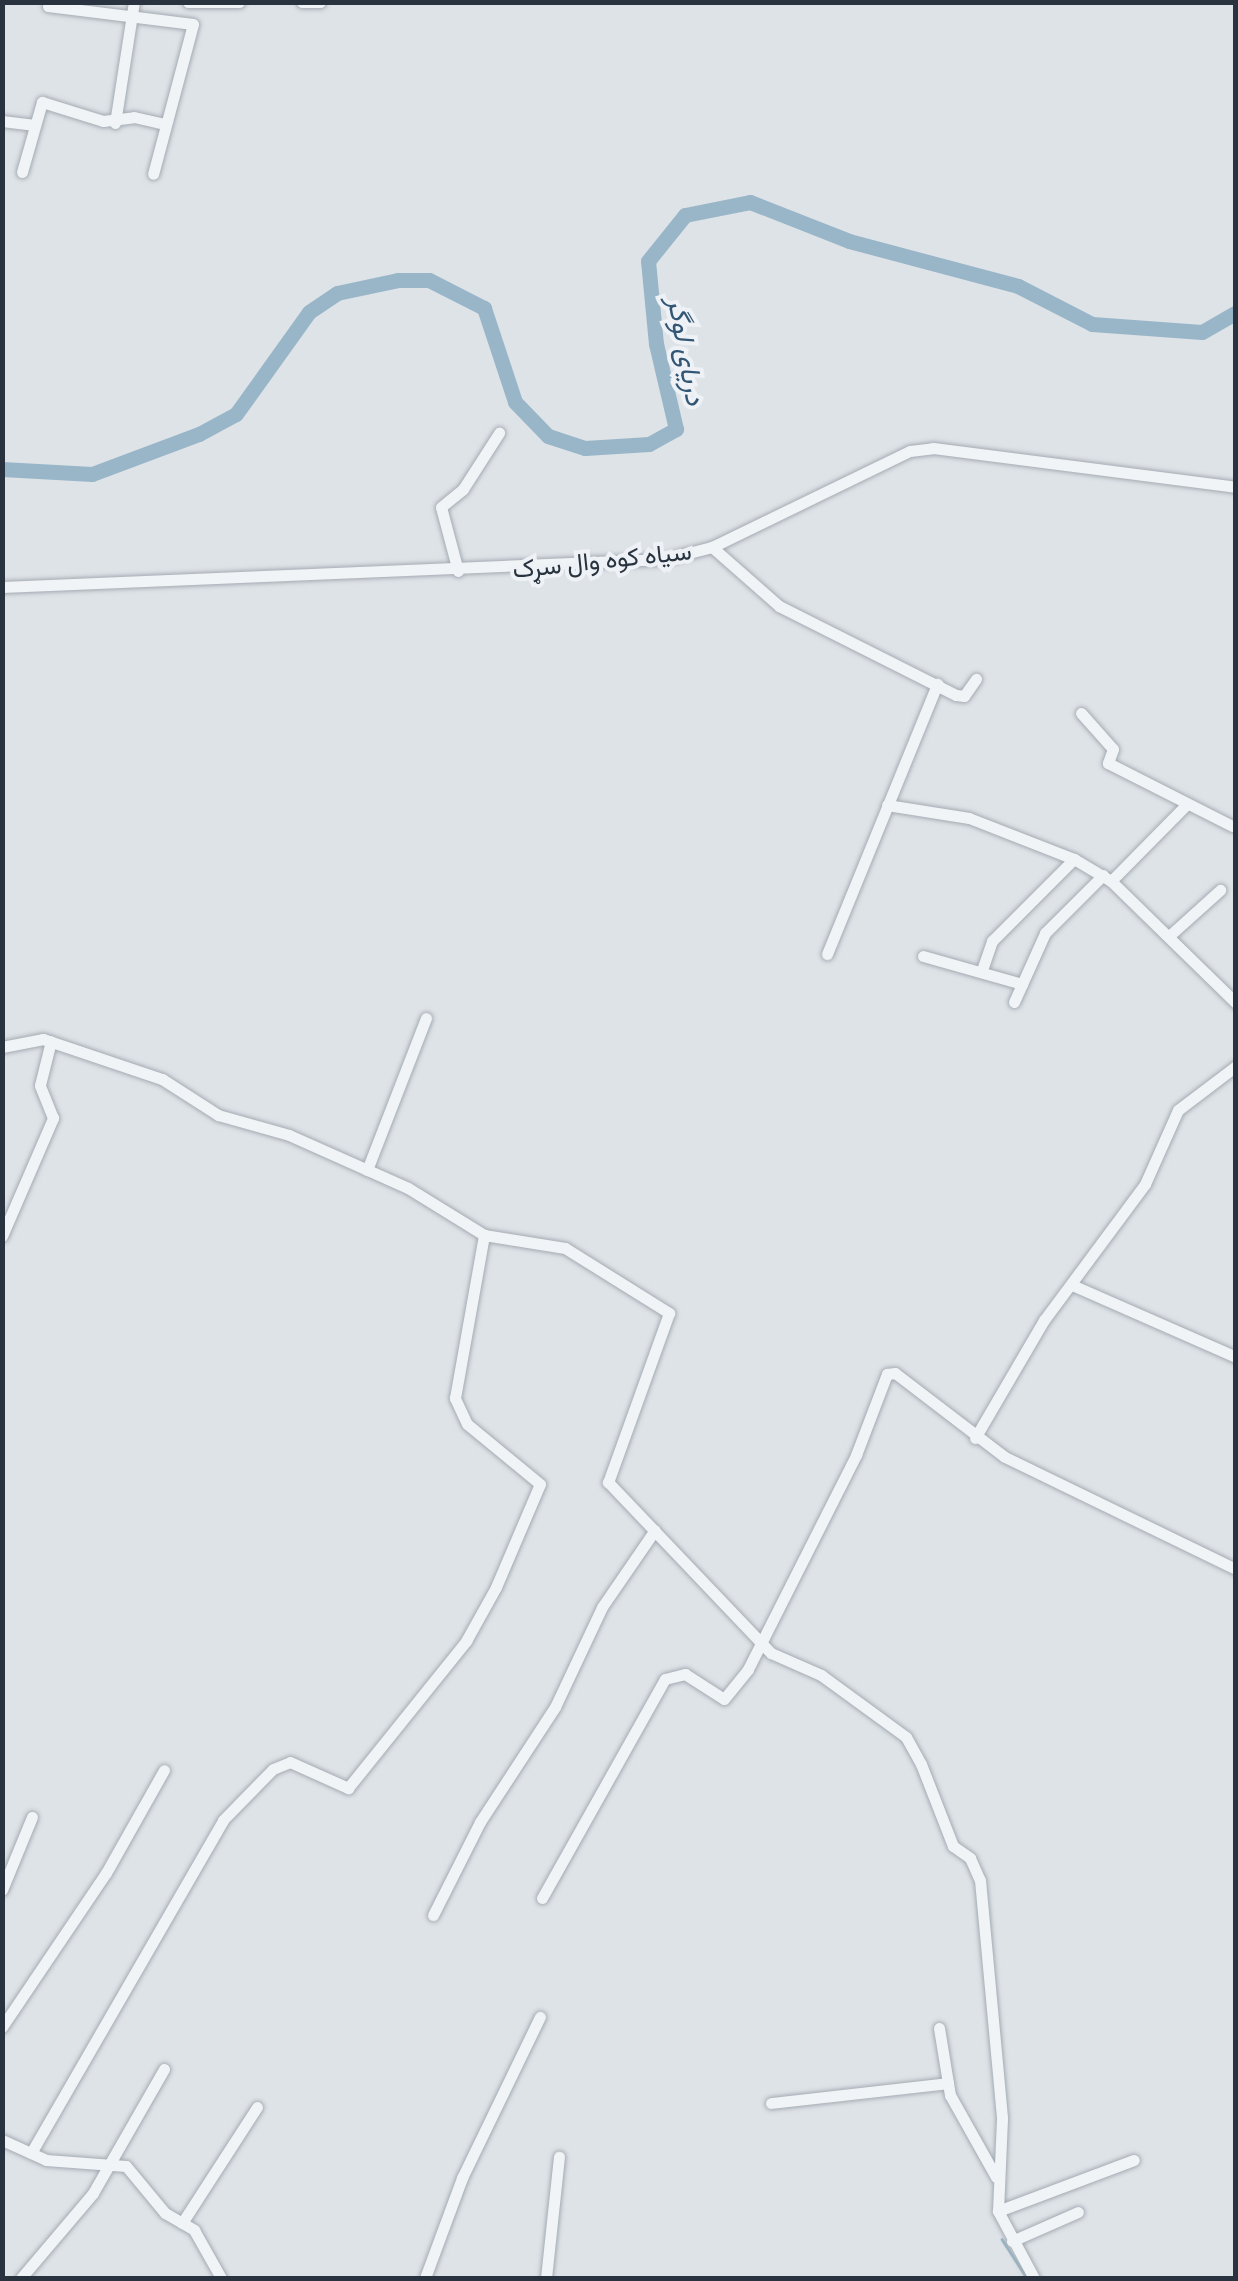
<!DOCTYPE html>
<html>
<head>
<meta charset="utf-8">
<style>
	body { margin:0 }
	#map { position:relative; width:1238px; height:2281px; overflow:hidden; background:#dee3e8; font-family:"Archivo Narrow",Vazirmatn,sans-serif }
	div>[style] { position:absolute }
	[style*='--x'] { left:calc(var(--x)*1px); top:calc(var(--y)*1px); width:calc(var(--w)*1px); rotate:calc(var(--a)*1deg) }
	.stream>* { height:2.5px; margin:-1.25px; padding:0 1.25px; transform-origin:1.25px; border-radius:1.25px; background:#99b6c8 }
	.river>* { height:15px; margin:-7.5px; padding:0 7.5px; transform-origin:7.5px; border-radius:7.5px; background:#99b6c8 }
	.roads { filter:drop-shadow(0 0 2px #a4abb2) drop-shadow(0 0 2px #a4abb2) }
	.minor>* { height:11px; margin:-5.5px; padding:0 5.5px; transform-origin:5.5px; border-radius:5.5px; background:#f1f4f6 }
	span { translate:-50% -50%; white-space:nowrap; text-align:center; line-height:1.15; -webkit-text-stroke:8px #eef2f6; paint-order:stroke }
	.street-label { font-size:25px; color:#28333f }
	.water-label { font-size:28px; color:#325673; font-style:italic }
	.frame { position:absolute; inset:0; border:5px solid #28333f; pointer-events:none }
</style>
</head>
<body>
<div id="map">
	<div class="stream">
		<i style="--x:1002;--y:2239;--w:46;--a:57.3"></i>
	</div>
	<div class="river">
		<i style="--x:2;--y:469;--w:90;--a:3.2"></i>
		<i style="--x:92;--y:474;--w:114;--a:-20.5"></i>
		<i style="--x:199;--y:434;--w:42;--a:-28.4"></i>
		<i style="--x:236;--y:414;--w:125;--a:-54.4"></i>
		<i style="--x:309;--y:312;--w:34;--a:-34"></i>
		<i style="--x:337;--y:293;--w:62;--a:-12"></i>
		<i style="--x:398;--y:280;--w:31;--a:0"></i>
		<i style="--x:429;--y:280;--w:62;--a:27"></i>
		<i style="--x:484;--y:308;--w:99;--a:71.7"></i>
		<i style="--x:515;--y:402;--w:47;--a:45.9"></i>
		<i style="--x:548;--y:436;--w:39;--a:18"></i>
		<i style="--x:585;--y:448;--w:64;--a:-3.6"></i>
		<i style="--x:649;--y:444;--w:31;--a:-29"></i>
		<i style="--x:676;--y:429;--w:87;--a:-103.2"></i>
		<i style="--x:656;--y:344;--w:83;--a:-95.5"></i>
		<i style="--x:648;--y:261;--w:59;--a:-51.2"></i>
		<i style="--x:685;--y:215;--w:66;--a:-11.3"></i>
		<i style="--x:750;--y:202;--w:106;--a:21.5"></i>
		<i style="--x:849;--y:241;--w:175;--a:14.9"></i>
		<i style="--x:1018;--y:286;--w:83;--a:27.2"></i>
		<i style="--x:1092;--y:324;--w:110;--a:4.2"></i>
		<i style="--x:1202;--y:332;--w:39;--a:-30"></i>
	</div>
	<div class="roads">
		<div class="minor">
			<i style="--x:188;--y:2;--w:51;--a:0"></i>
			<i style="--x:302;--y:2;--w:18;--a:0"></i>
			<i style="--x:48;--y:6;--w:146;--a:7.1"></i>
			<i style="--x:193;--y:24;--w:155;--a:104.9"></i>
			<i style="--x:2;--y:121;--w:33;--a:7"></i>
			<i style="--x:115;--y:123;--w:122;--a:-81.1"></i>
			<i style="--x:22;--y:172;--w:73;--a:-74.1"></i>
			<i style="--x:42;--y:102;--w:64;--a:17.3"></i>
			<i style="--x:103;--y:121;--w:31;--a:-7"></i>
			<i style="--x:134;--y:117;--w:32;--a:13"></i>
			<i style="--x:712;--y:547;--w:89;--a:41.4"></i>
			<i style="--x:779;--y:606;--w:198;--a:26.7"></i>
			<i style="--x:956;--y:695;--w:8;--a:7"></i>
			<i style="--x:964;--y:696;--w:21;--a:-55"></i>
			<i style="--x:458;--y:571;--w:66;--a:-104.9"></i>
			<i style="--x:441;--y:507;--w:28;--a:-39"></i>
			<i style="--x:463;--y:489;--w:67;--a:-57.3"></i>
			<i style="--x:2;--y:587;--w:664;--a:-2.42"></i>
			<i style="--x:665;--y:559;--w:49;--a:-14.3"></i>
			<i style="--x:712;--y:547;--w:220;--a:-25.9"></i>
			<i style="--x:910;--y:451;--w:23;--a:-7"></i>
			<i style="--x:933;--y:448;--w:305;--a:7.3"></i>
			<i style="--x:1081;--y:713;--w:48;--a:48.4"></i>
			<i style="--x:1113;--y:749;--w:15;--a:110"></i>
			<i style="--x:1108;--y:763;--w:139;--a:26.9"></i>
			<i style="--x:887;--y:805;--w:83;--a:9"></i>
			<i style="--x:969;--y:818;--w:113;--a:21.3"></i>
			<i style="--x:1074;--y:859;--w:43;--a:30.7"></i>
			<i style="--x:1111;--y:881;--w:175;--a:44.3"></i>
			<i style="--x:1111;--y:881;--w:107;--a:-45.4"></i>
			<i style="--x:1169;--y:936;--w:69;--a:-42"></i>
			<i style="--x:827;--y:954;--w:292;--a:-67.8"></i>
			<i style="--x:923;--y:956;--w:103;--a:15.8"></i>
			<i style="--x:982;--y:970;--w:31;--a:-71"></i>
			<i style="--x:992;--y:941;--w:116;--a:-45"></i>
			<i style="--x:1014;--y:1002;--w:76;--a:-65.8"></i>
			<i style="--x:1045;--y:933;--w:82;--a:-45"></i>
			<i style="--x:2;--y:1047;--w:42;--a:-11"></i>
			<i style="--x:43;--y:1039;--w:126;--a:18.6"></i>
			<i style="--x:162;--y:1079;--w:67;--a:32.7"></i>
			<i style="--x:218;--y:1115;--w:74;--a:15.7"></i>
			<i style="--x:289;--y:1135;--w:130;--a:24"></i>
			<i style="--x:408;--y:1188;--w:89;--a:31.7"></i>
			<i style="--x:484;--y:1235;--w:82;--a:9.1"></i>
			<i style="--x:565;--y:1248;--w:123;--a:32"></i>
			<i style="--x:669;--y:1313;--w:180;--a:109.8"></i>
			<i style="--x:608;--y:1482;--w:236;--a:46.4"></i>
			<i style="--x:771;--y:1653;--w:55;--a:23.7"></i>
			<i style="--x:821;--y:1675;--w:105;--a:36.1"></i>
			<i style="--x:906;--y:1737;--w:31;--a:61"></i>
			<i style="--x:921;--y:1764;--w:88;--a:68.7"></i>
			<i style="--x:953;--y:1846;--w:21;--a:35"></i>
			<i style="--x:970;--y:1858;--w:24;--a:66"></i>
			<i style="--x:980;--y:1880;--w:240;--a:84.7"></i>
			<i style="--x:1002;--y:2119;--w:92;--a:92.5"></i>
			<i style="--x:998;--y:2211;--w:76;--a:61.8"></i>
			<i style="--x:367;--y:1170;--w:163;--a:-68.8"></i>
			<i style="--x:2;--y:1236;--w:129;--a:-66.6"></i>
			<i style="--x:53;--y:1118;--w:35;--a:-112"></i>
			<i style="--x:40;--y:1085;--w:45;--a:-76"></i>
			<i style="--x:1072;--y:1285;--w:179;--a:23.7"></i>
			<i style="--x:975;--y:1438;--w:137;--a:-59.7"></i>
			<i style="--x:1044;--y:1320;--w:169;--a:-53.4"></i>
			<i style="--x:1145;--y:1184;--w:81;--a:-66"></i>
			<i style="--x:1178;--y:1110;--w:73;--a:-37.2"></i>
			<i style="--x:2;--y:1890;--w:79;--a:-67.7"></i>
			<i style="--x:542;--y:1898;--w:251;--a:-60.7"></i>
			<i style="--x:665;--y:1679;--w:21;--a:-14"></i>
			<i style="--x:685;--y:1674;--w:46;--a:32.7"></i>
			<i style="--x:724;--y:1699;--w:38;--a:-51"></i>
			<i style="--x:748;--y:1669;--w:240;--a:-63.2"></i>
			<i style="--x:856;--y:1455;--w:87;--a:-69.1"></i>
			<i style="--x:887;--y:1374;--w:8;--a:-7"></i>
			<i style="--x:895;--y:1373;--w:138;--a:37.4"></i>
			<i style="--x:1005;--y:1457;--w:257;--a:25.9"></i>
			<i style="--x:433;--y:1915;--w:104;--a:-63.2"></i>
			<i style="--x:480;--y:1822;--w:137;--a:-56.9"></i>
			<i style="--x:555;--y:1707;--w:110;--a:-64.8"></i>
			<i style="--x:602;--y:1607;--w:93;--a:-55.5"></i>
			<i style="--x:2;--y:2027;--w:186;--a:-56"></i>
			<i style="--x:106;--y:1873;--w:118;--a:-60.6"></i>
			<i style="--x:939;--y:2028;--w:68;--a:80.7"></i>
			<i style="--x:950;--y:2095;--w:94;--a:60.7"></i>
			<i style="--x:771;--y:2103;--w:178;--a:-6.4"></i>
			<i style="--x:2;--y:2140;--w:48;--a:24.4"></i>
			<i style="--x:46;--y:2160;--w:80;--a:4.3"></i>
			<i style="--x:126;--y:2166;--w:61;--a:50.3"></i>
			<i style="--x:165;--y:2213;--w:34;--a:30"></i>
			<i style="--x:194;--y:2230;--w:55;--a:60.6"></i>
			<i style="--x:31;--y:2153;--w:384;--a:-60"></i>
			<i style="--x:223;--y:1820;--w:71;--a:-45.6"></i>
			<i style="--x:273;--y:1769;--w:18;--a:-22"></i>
			<i style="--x:290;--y:1762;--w:64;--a:24.1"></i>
			<i style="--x:348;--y:1788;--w:189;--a:-51.2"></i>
			<i style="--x:466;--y:1641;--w:62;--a:-60.9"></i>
			<i style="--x:496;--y:1587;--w:112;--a:-66.9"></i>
			<i style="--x:540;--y:1484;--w:94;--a:-140.6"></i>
			<i style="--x:467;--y:1424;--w:29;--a:-115"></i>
			<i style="--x:455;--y:1398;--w:166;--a:-79.9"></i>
			<i style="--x:998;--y:2211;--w:145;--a:-20.6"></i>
			<i style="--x:182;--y:2223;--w:138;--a:-57.1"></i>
			<i style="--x:1012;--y:2241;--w:72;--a:-23.7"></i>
			<i style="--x:21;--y:2278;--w:111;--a:-49.7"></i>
			<i style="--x:93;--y:2193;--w:143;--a:-60.2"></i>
			<i style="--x:425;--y:2278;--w:107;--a:-69.7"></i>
			<i style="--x:462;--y:2178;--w:179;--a:-64.2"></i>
			<i style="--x:546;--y:2278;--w:122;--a:-83.9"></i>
		</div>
	</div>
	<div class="street-label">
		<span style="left:602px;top:560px;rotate:-6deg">سیاه کوه وال سړک</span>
	</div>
	<div class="water-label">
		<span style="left:687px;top:351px;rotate:80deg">دریای لوگر</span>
	</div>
	<div class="frame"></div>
</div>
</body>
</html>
